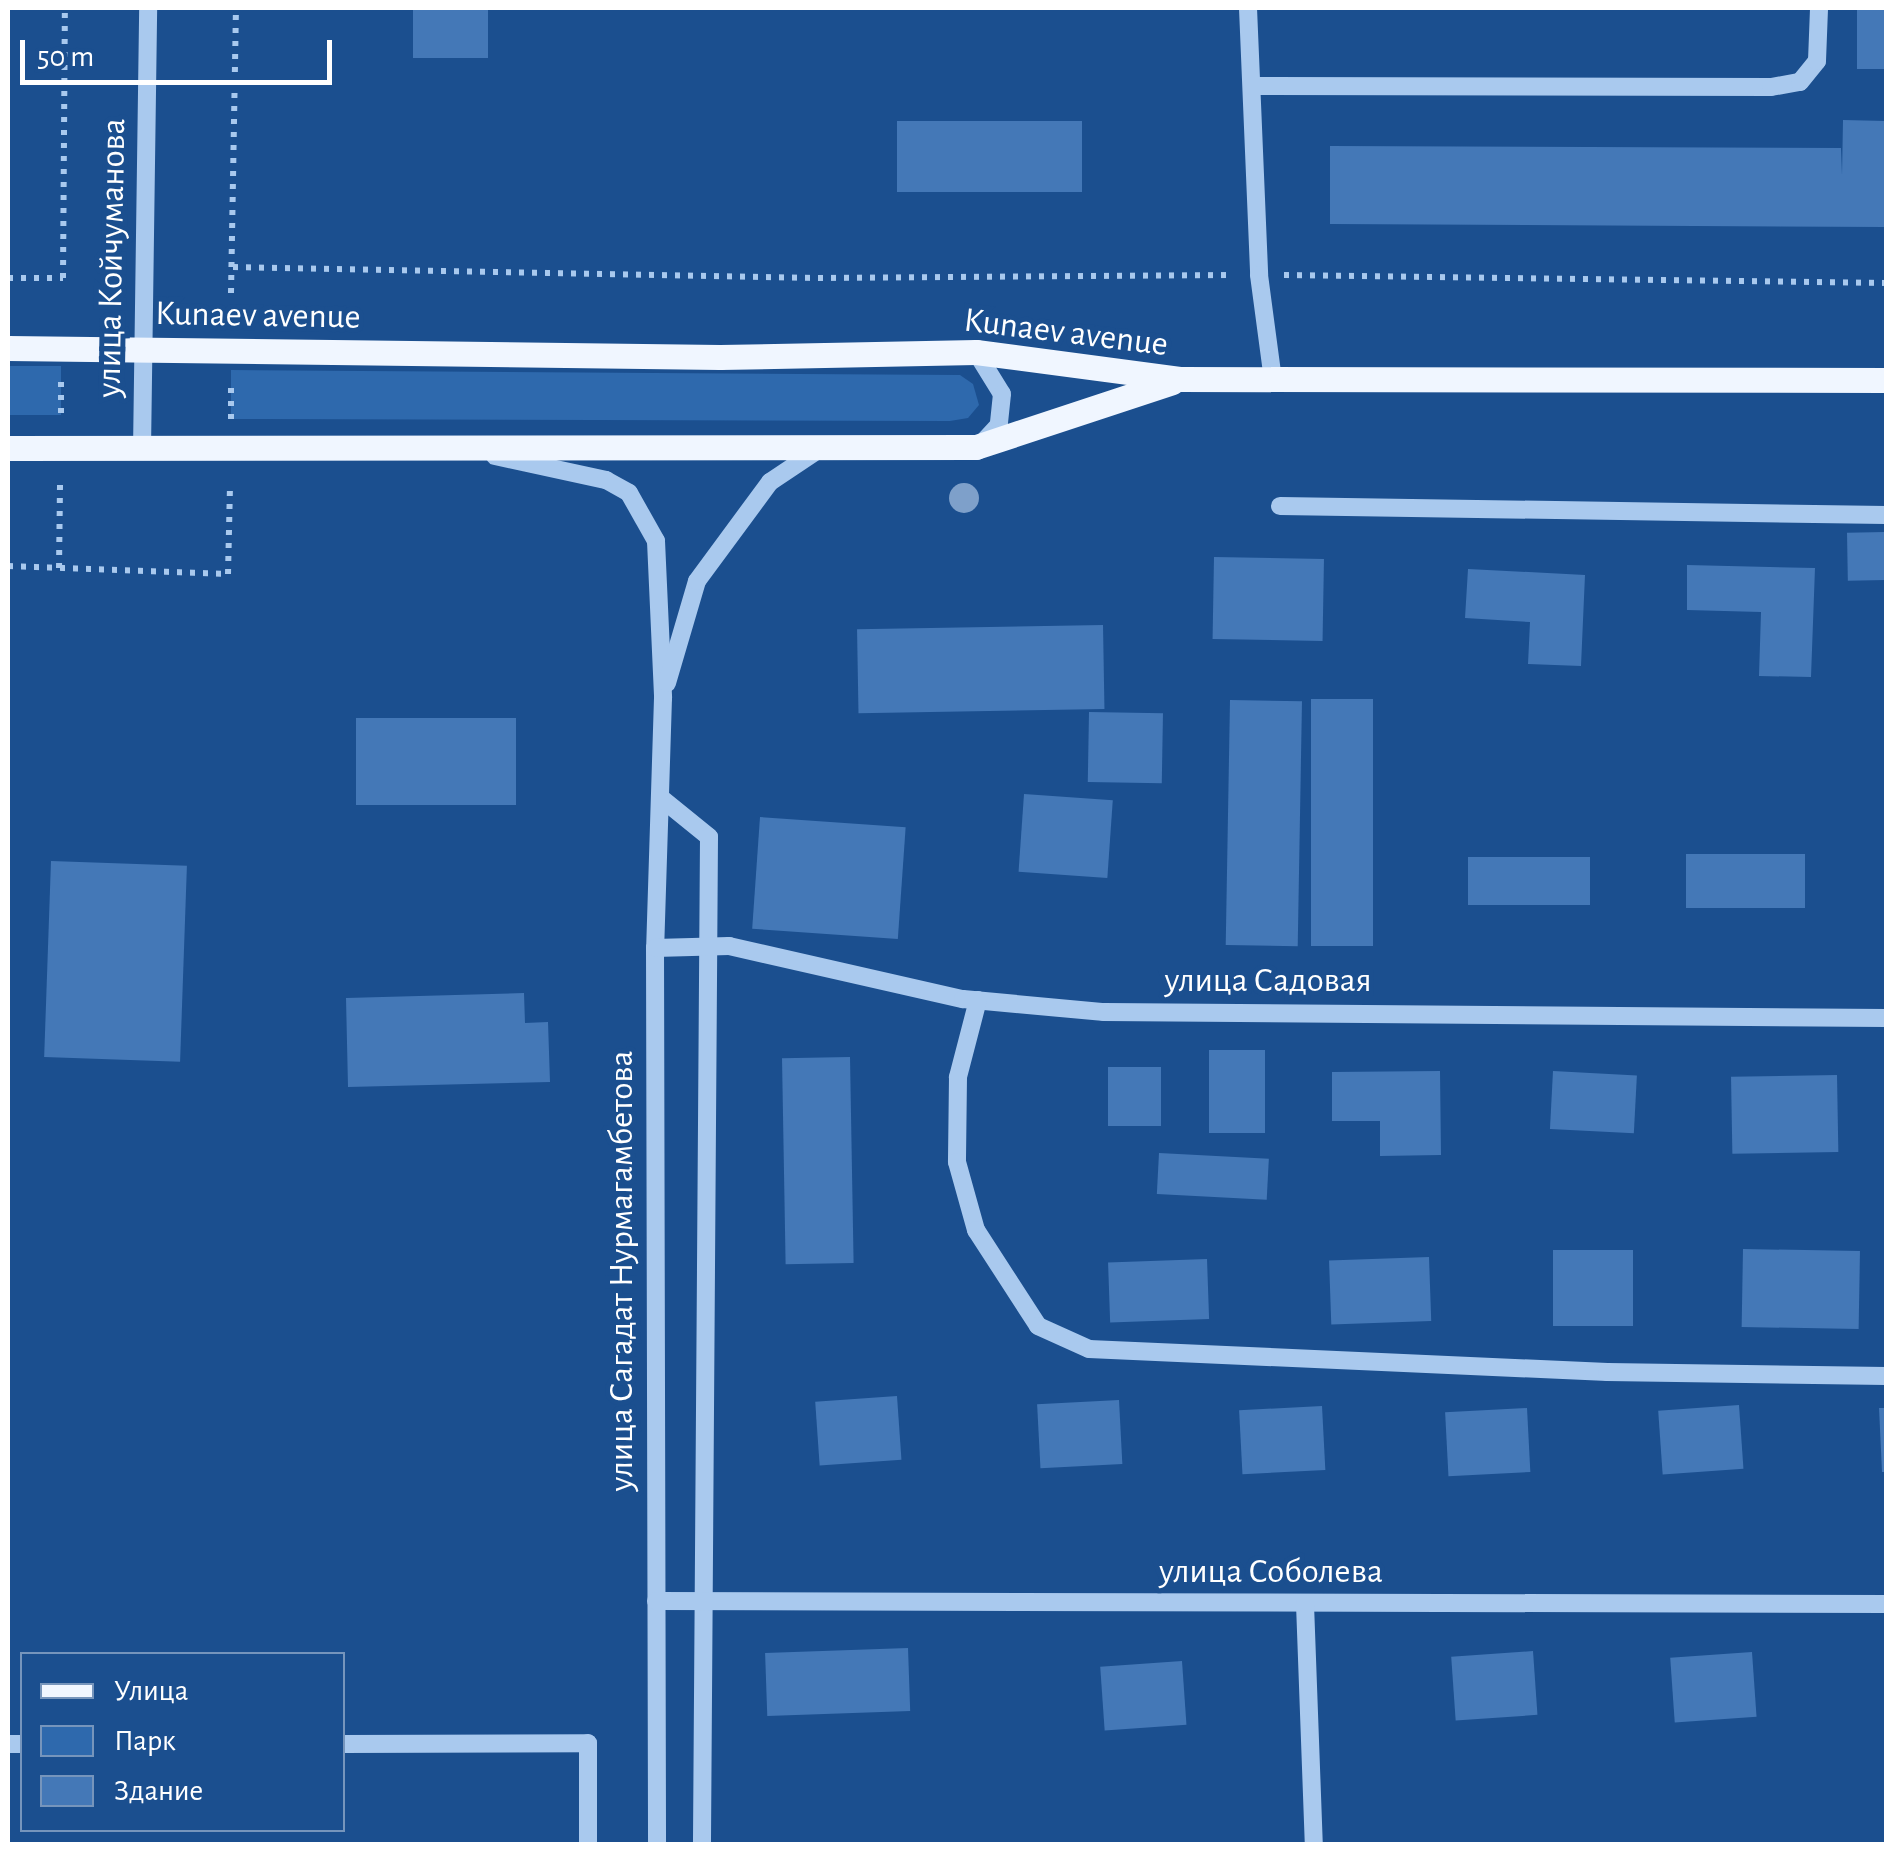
<!DOCTYPE html>
<html>
<head>
<meta charset="utf-8">
<style>
	body { margin:0 }
	#map { position:relative; width:1894px; height:1852px; overflow:hidden; background:#1b4f8f; font-family:"Alegreya Sans",sans-serif }
	div>[style] { position:absolute }
	[style*='--x'] { left:calc(var(--x)*1px); top:calc(var(--y)*1px); width:calc(var(--w)*1px); rotate:calc(var(--a)*1deg) }
	.green>* { inset:0; background:#2e69ad; transform-origin:0 0 }
	.building>* { inset:0; background:#4478b7; transform-origin:0 0 }
	.path>* { height:6px; margin-top:-3px; transform-origin:0; background:repeating-linear-gradient(90deg,#a9c9ee 0 5px,transparent 0 13px) }
	.minor>* { height:18px; margin:-9px; padding:0 9px; transform-origin:9px; border-radius:9px; background:#a9c9ee }
	.major>* { height:25px; margin:-12.5px; padding:0 12.5px; transform-origin:12.5px; border-radius:12.5px; background:#f0f6ff }
	.trees>* { width:30px; height:30px; margin:-15px; border-radius:50%; background:#7ea0ca }
	span { translate:-50% -50%; white-space:nowrap; text-align:center; line-height:1.15; -webkit-text-stroke:10px #1b4f8f; paint-order:stroke }
	.street-label { font-size:35px; color:#fff }
	.frame { position:absolute; inset:0; border:10px solid #fff; pointer-events:none }
	.legend { position:absolute; left:20px; top:1652px; width:325px; height:180px; box-sizing:border-box; background:#1b4f8f; border:2px solid #7695bc; margin:0; padding:12px 18px; list-style:none; font-size:30px; color:#fff }
	.legend li { display:flex; align-items:center; gap:20px; height:50px }
	.legend b { width:50px; border:2px solid #7695bc }
	.scale { position:absolute; left:20px; top:40px; width:312px; height:45px; box-sizing:border-box; border:5px solid #fff; border-top:0; padding-left:12px; font-size:30px; line-height:35px; white-space:nowrap; color:#fff; -webkit-text-stroke:8px #1b4f8f; paint-order:stroke }
</style>
</head>
<body>
<div id="map">
	<div class="green">
		<i style="left:8px;top:366px;width:53px;height:49px"></i>
		<i style="clip-path:polygon(231px 370px,960px 375px,973px 384px,979px 405px,968px 418px,950px 421px,231px 419px)"></i>
	</div>
	<div class="building">
		<i style="left:413px;top:8px;width:75px;height:50px"></i>
		<i style="left:1857px;top:8px;width:29px;height:61px"></i>
		<i style="clip-path:polygon(1843px 120px,1886px 121px,1886px 227px,1330px 224px,1330px 146px,1841px 148px,1842px 175px)"></i>
		<i style="left:897px;top:121px;width:185px;height:71px"></i>
		<i style="left:1885px;top:532px;width:48px;height:38px;rotate:89deg"></i>
		<i style="left:1214px;top:557px;width:110px;height:82px;rotate:1deg"></i>
		<i style="clip-path:polygon(1687px 565px,1815px 568px,1811px 677px,1759px 676px,1761px 612px,1687px 610px)"></i>
		<i style="clip-path:polygon(1468px 569px,1585px 575px,1581px 666px,1528px 664px,1530px 622px,1465px 618px)"></i>
		<i style="left:1103px;top:625px;width:84px;height:246px;rotate:89deg"></i>
		<i style="left:1311px;top:699px;width:62px;height:247px"></i>
		<i style="left:1230px;top:700px;width:72px;height:245px;rotate:1deg"></i>
		<i style="left:1089px;top:712px;width:74px;height:70px;rotate:1deg"></i>
		<i style="left:516px;top:718px;width:87px;height:160px;rotate:90deg"></i>
		<i style="left:1024px;top:794px;width:89px;height:78px;rotate:4deg"></i>
		<i style="left:760px;top:817px;width:146px;height:112px;rotate:4deg"></i>
		<i style="left:1686px;top:854px;width:119px;height:54px"></i>
		<i style="left:1468px;top:857px;width:122px;height:48px"></i>
		<i style="left:51px;top:861px;width:136px;height:196px;rotate:2deg"></i>
		<i style="clip-path:polygon(524px 993px,525px 1023px,548px 1022px,550px 1082px,348px 1087px,346px 998px)"></i>
		<i style="left:1209px;top:1050px;width:56px;height:83px"></i>
		<i style="left:850px;top:1057px;width:206px;height:68px;rotate:89deg"></i>
		<i style="left:1108px;top:1067px;width:53px;height:59px"></i>
		<i style="clip-path:polygon(1440px 1071px,1441px 1155px,1380px 1156px,1380px 1121px,1332px 1121px,1332px 1072px)"></i>
		<i style="left:1553px;top:1071px;width:84px;height:58px;rotate:3deg"></i>
		<i style="left:1837px;top:1075px;width:77px;height:106px;rotate:89deg"></i>
		<i style="left:1159px;top:1153px;width:110px;height:41px;rotate:3deg"></i>
		<i style="left:1743px;top:1249px;width:117px;height:78px;rotate:1deg"></i>
		<i style="left:1553px;top:1250px;width:80px;height:76px"></i>
		<i style="left:1429px;top:1257px;width:64px;height:100px;rotate:88deg"></i>
		<i style="left:1207px;top:1259px;width:60px;height:99px;rotate:88deg"></i>
		<i style="left:897px;top:1396px;width:64px;height:82px;rotate:86deg"></i>
		<i style="left:1119px;top:1400px;width:64px;height:82px;rotate:87deg"></i>
		<i style="left:1739px;top:1405px;width:64px;height:81px;rotate:86deg"></i>
		<i style="left:1322px;top:1406px;width:64px;height:83px;rotate:87deg"></i>
		<i style="left:1527px;top:1408px;width:64px;height:82px;rotate:87deg"></i>
		<i style="clip-path:polygon(1879px 1408px,1886px 1408px,1886px 1472px,1882px 1472px)"></i>
		<i style="left:908px;top:1648px;width:63px;height:143px;rotate:88deg"></i>
		<i style="left:1533px;top:1651px;width:64px;height:82px;rotate:86deg"></i>
		<i style="left:1752px;top:1652px;width:65px;height:82px;rotate:86deg"></i>
		<i style="left:1182px;top:1661px;width:64px;height:82px;rotate:86deg"></i>
	</div>
	<div class="path">
		<i style="--x:233;--y:267;--w:585;--a:1.08"></i>
		<i style="--x:818;--y:278;--w:414;--a:-0.4"></i>
		<i style="--x:1284;--y:275;--w:602;--a:0.76"></i>
		<i style="--x:8;--y:278;--w:55;--a:0"></i>
		<i style="--x:63;--y:278;--w:270;--a:-89.6"></i>
		<i style="--x:231;--y:293;--w:285;--a:-89"></i>
		<i style="--x:61;--y:382;--w:33;--a:90"></i>
		<i style="--x:231;--y:419;--w:38;--a:-90"></i>
		<i style="--x:8;--y:566;--w:220;--a:2.1"></i>
		<i style="--x:228;--y:574;--w:87;--a:-88.7"></i>
		<i style="--x:59;--y:568;--w:85;--a:-89.3"></i>
	</div>
	<div class="minor">
		<i style="--x:1248;--y:8;--w:267;--a:87.6"></i>
		<i style="--x:1259;--y:275;--w:106;--a:82.4"></i>
		<i style="--x:1252;--y:86;--w:519;--a:0.11"></i>
		<i style="--x:1771;--y:87;--w:29;--a:-10"></i>
		<i style="--x:1800;--y:82;--w:27;--a:-51"></i>
		<i style="--x:1817;--y:61;--w:53;--a:-87.8"></i>
		<i style="--x:976;--y:352;--w:49;--a:58.2"></i>
		<i style="--x:1002;--y:394;--w:31;--a:96"></i>
		<i style="--x:999;--y:425;--w:22;--a:133"></i>
		<i style="--x:142;--y:450;--w:442;--a:-89.2"></i>
		<i style="--x:495;--y:456;--w:114;--a:12.2"></i>
		<i style="--x:606;--y:480;--w:26;--a:29"></i>
		<i style="--x:629;--y:493;--w:55;--a:60.6"></i>
		<i style="--x:656;--y:541;--w:157;--a:87.4"></i>
		<i style="--x:663;--y:698;--w:250;--a:91.8"></i>
		<i style="--x:655;--y:948;--w:896;--a:89.87"></i>
		<i style="--x:1280;--y:506;--w:606;--a:0.85"></i>
		<i style="--x:667;--y:683;--w:106;--a:-73.6"></i>
		<i style="--x:697;--y:581;--w:123;--a:-53.6"></i>
		<i style="--x:770;--y:482;--w:58;--a:-33.7"></i>
		<i style="--x:661;--y:798;--w:62;--a:39.1"></i>
		<i style="--x:709;--y:837;--w:1007;--a:90.4"></i>
		<i style="--x:655;--y:948;--w:74;--a:-1.5"></i>
		<i style="--x:729;--y:946;--w:240;--a:12.8"></i>
		<i style="--x:963;--y:999;--w:142;--a:5.3"></i>
		<i style="--x:1104;--y:1012;--w:782;--a:0.44"></i>
		<i style="--x:978;--y:1000;--w:80;--a:104.6"></i>
		<i style="--x:958;--y:1077;--w:85;--a:90.7"></i>
		<i style="--x:957;--y:1162;--w:71;--a:74.4"></i>
		<i style="--x:976;--y:1230;--w:114;--a:57.1"></i>
		<i style="--x:1038;--y:1326;--w:56;--a:24.3"></i>
		<i style="--x:1089;--y:1349;--w:519;--a:2.54"></i>
		<i style="--x:1607;--y:1372;--w:279;--a:0.8"></i>
		<i style="--x:656;--y:1601;--w:1230;--a:0.14"></i>
		<i style="--x:1305;--y:1604;--w:240;--a:87.9"></i>
		<i style="--x:8;--y:1744;--w:14;--a:0"></i>
		<i style="--x:342;--y:1744;--w:246;--a:-0.2"></i>
		<i style="--x:588;--y:1743;--w:101;--a:90"></i>
	</div>
	<div class="major">
		<i style="--x:8;--y:348;--w:712;--a:0.72"></i>
		<i style="--x:720;--y:357;--w:256;--a:-1.1"></i>
		<i style="--x:976;--y:352;--w:207;--a:7.5"></i>
		<i style="--x:1181;--y:379;--w:705;--a:0.08"></i>
		<i style="--x:8;--y:448;--w:968;--a:-0.06"></i>
		<i style="--x:976;--y:447;--w:206;--a:-18.3"></i>
	</div>
	<div class="trees">
		<i style="left:964px;top:498px"></i>
	</div>
	<div class="street-label">
		<span style="left:112px;top:258px;rotate:-89deg">улица Койчуманова</span>
		<span style="left:258px;top:316px;rotate:1deg">Kunaev avenue</span>
		<span style="left:1066px;top:333px;rotate:7deg">Kunaev avenue</span>
		<span style="left:1268px;top:981px">улица Садовая</span>
		<span style="left:622px;top:1271px;rotate:-90deg">улица Сагадат Нурмагамбетова</span>
		<span style="left:1271px;top:1572px">улица Соболева</span>
	</div>
	<div class="frame"></div>
	<ul class="legend">
	<li><b style="height:12px;background:#f0f6ff"></b>Улица</li>
	<li><b style="height:28px;background:#2e69ad"></b>Парк</li>
	<li><b style="height:28px;background:#4478b7"></b>Здание</li>
	</ul>
	<div class="scale">50 m</div>
</div>
</body>
</html>
